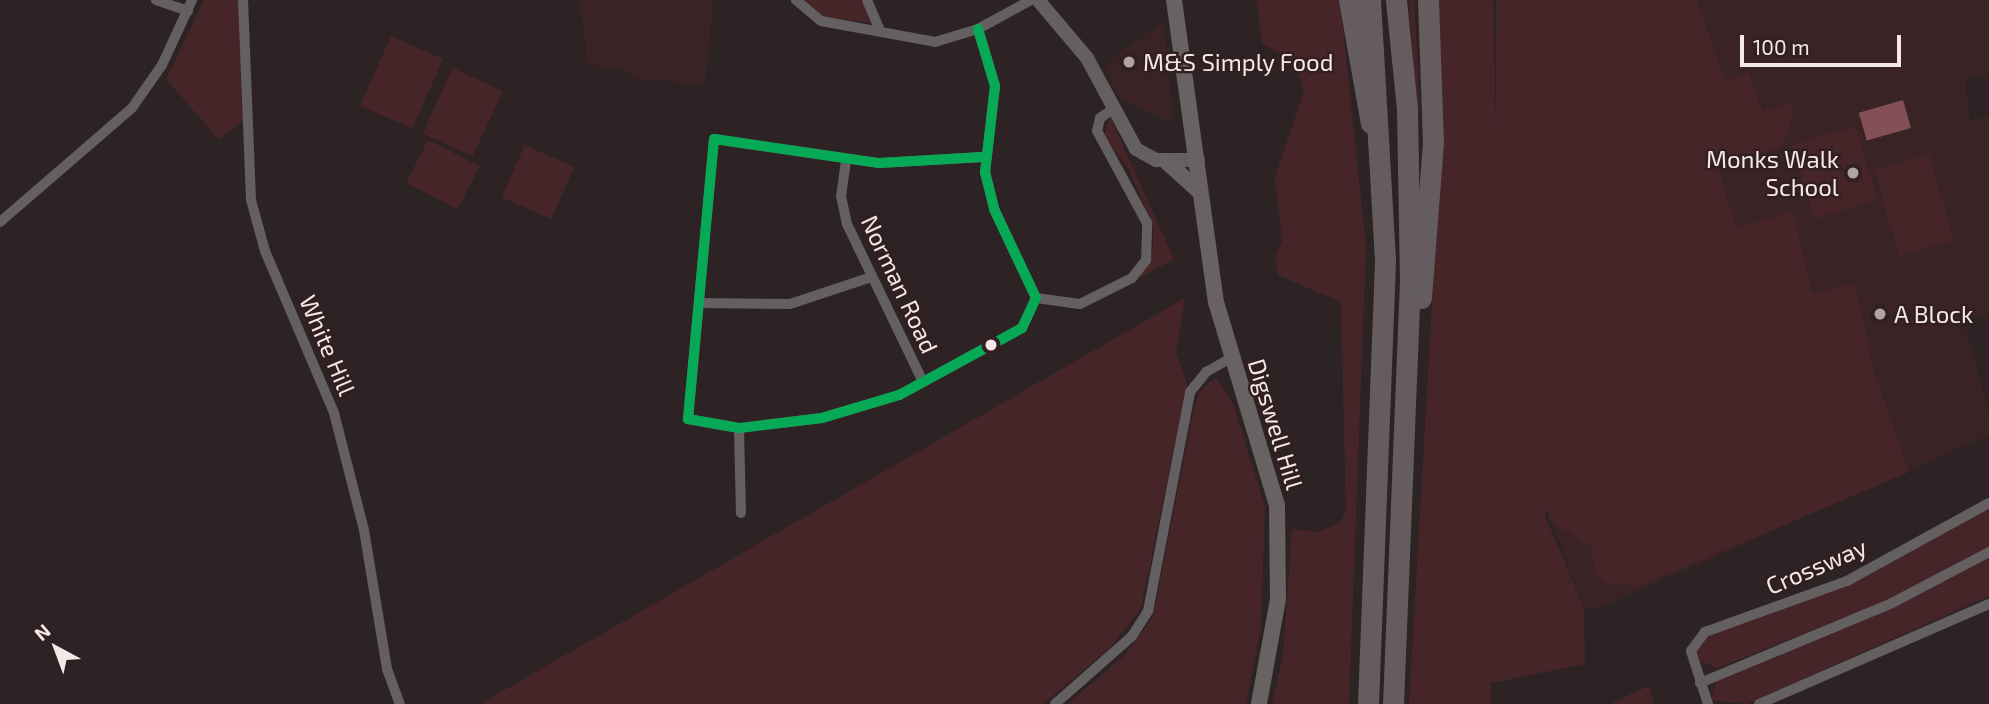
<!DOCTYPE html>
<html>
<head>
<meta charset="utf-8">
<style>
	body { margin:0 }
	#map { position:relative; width:1989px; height:704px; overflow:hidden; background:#2d2324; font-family:"Exo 2",sans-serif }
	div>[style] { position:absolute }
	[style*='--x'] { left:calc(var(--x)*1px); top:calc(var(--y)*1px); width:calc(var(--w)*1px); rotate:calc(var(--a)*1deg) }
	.built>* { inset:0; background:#3a2325 }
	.green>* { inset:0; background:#462529; transform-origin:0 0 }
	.water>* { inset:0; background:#835056; transform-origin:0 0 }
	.minor>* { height:10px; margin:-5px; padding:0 5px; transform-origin:5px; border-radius:5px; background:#645f60 }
	.tertiary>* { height:14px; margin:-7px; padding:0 7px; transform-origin:7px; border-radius:7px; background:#645f60 }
	.secondary>* { height:16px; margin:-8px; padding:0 8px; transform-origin:8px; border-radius:8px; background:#686263 }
	.motorway>* { height:21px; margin:-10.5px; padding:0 10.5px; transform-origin:10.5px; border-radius:10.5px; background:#645c5e }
	.bus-1>* { height:10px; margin:-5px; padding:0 5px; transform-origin:5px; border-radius:5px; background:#06aa56 }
	.dots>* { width:19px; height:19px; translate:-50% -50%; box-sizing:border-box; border:4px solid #311f21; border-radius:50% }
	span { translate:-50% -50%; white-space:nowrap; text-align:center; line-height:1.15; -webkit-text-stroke:5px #311f21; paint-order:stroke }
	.poi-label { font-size:24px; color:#f5e8e9 }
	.left { translate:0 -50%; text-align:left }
	.right { translate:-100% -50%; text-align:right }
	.street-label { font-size:24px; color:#f5e8e9 }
	.north { position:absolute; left:21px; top:613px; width:70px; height:70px; -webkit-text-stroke:5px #311f21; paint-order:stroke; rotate:319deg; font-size:19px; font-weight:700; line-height:28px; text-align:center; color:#f5e8e9 }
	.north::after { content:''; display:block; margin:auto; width:24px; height:32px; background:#f5e8e9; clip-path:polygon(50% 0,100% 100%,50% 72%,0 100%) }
	.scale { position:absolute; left:1740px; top:35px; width:161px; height:32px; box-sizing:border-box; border:4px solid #f5e8e9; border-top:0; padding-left:9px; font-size:21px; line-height:24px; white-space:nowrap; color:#f5e8e9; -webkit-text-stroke:5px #311f21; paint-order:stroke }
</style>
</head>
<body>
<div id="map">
	<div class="built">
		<i style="clip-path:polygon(579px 0,713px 0,705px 85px,632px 78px,632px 72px,588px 64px)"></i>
		<i style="clip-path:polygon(1496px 0,1989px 0,1989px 74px,1965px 79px,1970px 120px,1989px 116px,1989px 314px,1964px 321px,1989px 411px,1989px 435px,1595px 610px,1584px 608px,1550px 518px,1557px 447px,1521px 208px,1522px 172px,1497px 129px)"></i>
		<i style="clip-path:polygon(1163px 21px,1168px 63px,1173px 124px,1118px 97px,1104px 66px)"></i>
	</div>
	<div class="green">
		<i style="clip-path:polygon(204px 0,240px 0,242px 121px,219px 140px,166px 79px)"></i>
		<i style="clip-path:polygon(803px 0,863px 0,873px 23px,823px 17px)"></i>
		<i style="clip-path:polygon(1257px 0,1339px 0,1342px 20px,1366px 246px,1349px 704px,1272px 704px,1283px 656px,1292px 529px,1317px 532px,1339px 524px,1346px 512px,1341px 302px,1278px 275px,1275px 259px,1282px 240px,1275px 177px,1304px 91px,1294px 61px,1262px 43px)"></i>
		<i style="clip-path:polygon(1409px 0,1414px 0,1420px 112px,1416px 110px)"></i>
		<i style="clip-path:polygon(1432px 0,1493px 0,1496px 129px,1496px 0,1697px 0,1725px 81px,1749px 74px,1763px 112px,1790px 103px,1793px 112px,1783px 147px,1718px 167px,1736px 228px,1793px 211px,1813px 294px,1855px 284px,1874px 371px,1909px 472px,1642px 585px,1612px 585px,1596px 575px,1591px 546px,1549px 520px,1547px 508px,1545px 516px,1584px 608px,1585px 664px,1491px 683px,1491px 704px,1409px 704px,1440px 166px)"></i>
		<i style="left:391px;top:36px;width:57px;height:76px;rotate:24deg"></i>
		<i style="left:453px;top:68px;width:55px;height:72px;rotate:25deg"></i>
		<i style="clip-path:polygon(1110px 117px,1174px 259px,1139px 278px,1153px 251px,1153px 226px,1130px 171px,1104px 136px)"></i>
		<i style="left:1855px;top:126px;width:77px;height:66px;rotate:73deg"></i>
		<i style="left:428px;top:140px;width:58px;height:48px;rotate:27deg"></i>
		<i style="left:525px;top:145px;width:54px;height:57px;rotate:24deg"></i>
		<i style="left:1929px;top:154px;width:90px;height:57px;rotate:74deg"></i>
		<i style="clip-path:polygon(1185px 298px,1176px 353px,1187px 384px,1141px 608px,1110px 648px,1043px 704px,480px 704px)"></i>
		<i style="clip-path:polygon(1216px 377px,1234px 406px,1265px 507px,1261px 628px,1246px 704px,1068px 704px,1125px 655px,1153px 617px,1193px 412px,1200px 391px)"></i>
		<i style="clip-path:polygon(1989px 508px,1989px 548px,1888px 600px,1718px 668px,1697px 660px,1696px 647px,1710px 634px,1871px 574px)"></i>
		<i style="clip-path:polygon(1989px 557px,1989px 596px,1747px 704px,1711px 700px,1717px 679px)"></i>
		<i style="clip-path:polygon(1649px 686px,1654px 704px,1614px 704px,1613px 702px)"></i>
	</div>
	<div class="water">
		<i style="left:1903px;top:100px;width:29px;height:46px;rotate:74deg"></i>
	</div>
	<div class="minor">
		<i style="--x:156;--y:0;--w:34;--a:19"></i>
		<i style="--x:243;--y:0;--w:200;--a:87.7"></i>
		<i style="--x:251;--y:200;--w:53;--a:74.6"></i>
		<i style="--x:265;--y:251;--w:176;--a:66.9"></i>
		<i style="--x:334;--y:413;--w:121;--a:75.6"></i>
		<i style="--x:364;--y:530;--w:141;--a:80.6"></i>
		<i style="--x:387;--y:669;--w:37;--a:70"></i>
		<i style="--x:796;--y:0;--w:33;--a:40"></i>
		<i style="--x:821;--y:21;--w:116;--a:10.4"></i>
		<i style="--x:935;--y:42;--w:45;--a:-16.8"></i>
		<i style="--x:978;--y:29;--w:60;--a:-28.7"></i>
		<i style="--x:867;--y:0;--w:34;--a:67"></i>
		<i style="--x:978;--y:29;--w:59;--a:73.4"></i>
		<i style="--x:995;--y:86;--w:87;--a:96.6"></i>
		<i style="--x:985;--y:172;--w:38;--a:76"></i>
		<i style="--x:994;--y:209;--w:98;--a:64.7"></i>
		<i style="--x:1036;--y:298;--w:33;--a:115"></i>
		<i style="--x:1022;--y:328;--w:140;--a:151.4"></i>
		<i style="--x:899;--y:395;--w:80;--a:163.4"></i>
		<i style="--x:822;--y:418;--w:84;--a:173.1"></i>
		<i style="--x:739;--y:428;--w:52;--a:-170"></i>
		<i style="--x:688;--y:419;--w:281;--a:-84.7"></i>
		<i style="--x:714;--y:139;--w:167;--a:8.3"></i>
		<i style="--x:879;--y:163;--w:104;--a:-3.3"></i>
		<i style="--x:846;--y:161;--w:35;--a:98"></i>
		<i style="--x:841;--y:196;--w:29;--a:78"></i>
		<i style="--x:847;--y:224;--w:175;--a:64.3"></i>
		<i style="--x:0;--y:222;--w:174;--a:-40.8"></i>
		<i style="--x:132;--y:108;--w:52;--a:-55.1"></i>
		<i style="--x:162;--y:65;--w:72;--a:-65.2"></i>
		<i style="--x:1036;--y:298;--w:44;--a:7.8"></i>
		<i style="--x:1080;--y:304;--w:58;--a:-26.6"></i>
		<i style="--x:1132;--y:278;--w:23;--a:-52"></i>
		<i style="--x:1146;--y:260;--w:37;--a:-88"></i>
		<i style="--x:1147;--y:223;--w:105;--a:-118.5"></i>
		<i style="--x:1097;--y:131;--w:13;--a:-77"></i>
		<i style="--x:1100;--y:118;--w:18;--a:-34"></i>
		<i style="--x:699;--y:303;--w:91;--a:0.6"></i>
		<i style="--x:790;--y:304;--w:85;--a:-18.4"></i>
		<i style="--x:739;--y:428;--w:85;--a:88.7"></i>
		<i style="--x:1700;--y:683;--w:208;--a:-22.6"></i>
		<i style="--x:1892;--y:603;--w:110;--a:-27.7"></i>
		<i style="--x:1055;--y:704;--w:103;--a:-41.4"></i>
		<i style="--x:1132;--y:636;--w:30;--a:-57"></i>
		<i style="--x:1148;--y:611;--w:223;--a:-79.1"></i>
		<i style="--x:1190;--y:392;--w:26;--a:-51"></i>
		<i style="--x:1206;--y:372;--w:29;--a:-29"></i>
		<i style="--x:1708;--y:704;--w:56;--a:-107.8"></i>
		<i style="--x:1691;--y:651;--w:24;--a:-54"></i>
		<i style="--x:1705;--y:632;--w:151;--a:-19.8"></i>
		<i style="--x:1847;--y:581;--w:162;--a:-28.8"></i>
		<i style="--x:1759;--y:704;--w:251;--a:-23.5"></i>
	</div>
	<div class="tertiary">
		<i style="--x:1038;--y:0;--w:76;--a:49.8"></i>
		<i style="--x:1087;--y:58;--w:103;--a:61.7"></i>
		<i style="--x:1136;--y:149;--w:23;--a:29"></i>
		<i style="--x:1156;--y:160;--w:42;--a:0"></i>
	</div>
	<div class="secondary">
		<i style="--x:1174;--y:0;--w:305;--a:82.1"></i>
		<i style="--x:1216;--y:302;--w:212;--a:73.3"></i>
		<i style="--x:1277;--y:505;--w:94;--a:89.4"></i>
		<i style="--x:1278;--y:599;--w:107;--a:100.3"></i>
		<i style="--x:1167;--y:162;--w:45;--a:42.3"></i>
	</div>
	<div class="motorway">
		<i style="--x:1349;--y:0;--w:125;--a:79.9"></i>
		<i style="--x:1421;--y:298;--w:155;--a:-85.6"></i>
		<i style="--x:1433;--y:143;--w:143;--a:-92"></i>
		<i style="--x:1368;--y:704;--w:444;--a:-87.8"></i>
		<i style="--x:1385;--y:260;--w:260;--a:-93.3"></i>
		<i style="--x:1393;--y:704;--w:422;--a:-87.7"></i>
		<i style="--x:1410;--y:282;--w:173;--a:-91"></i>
		<i style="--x:1407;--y:109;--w:110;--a:-95.8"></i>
	</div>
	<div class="bus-1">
		<i style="--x:978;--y:29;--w:59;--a:73.4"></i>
		<i style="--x:995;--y:86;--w:87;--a:96.6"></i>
		<i style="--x:985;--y:172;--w:38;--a:76"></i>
		<i style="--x:994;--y:209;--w:98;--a:64.7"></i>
		<i style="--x:1036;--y:298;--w:33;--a:115"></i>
		<i style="--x:1022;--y:328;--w:140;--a:151.4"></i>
		<i style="--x:899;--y:395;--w:80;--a:163.4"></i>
		<i style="--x:822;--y:418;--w:84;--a:173.1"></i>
		<i style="--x:739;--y:428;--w:52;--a:-170"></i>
		<i style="--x:688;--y:419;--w:281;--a:-84.7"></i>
		<i style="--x:714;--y:139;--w:167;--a:8.3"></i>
		<i style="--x:879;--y:163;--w:104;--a:-3.3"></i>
	</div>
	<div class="dots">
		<i style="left:1129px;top:62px;background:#afa3a4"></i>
		<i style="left:1853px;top:173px;background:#afa3a4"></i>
		<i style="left:1880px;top:314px;background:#afa3a4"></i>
		<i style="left:991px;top:345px;background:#f5e8e9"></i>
	</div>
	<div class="poi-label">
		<span class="left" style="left:1143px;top:62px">M&amp;S Simply Food</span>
		<span class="right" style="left:1839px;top:173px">Monks Walk<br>School</span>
		<span class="left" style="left:1894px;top:314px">A Block</span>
	</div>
	<div class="street-label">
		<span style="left:900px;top:284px;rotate:65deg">Norman Road</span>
		<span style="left:328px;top:345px;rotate:67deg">White Hill</span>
		<span style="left:1276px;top:424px;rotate:73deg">Digswell Hill</span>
		<span style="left:1816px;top:566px;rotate:-23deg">Crossway</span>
	</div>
	<div class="north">N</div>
	<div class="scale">100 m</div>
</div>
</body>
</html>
